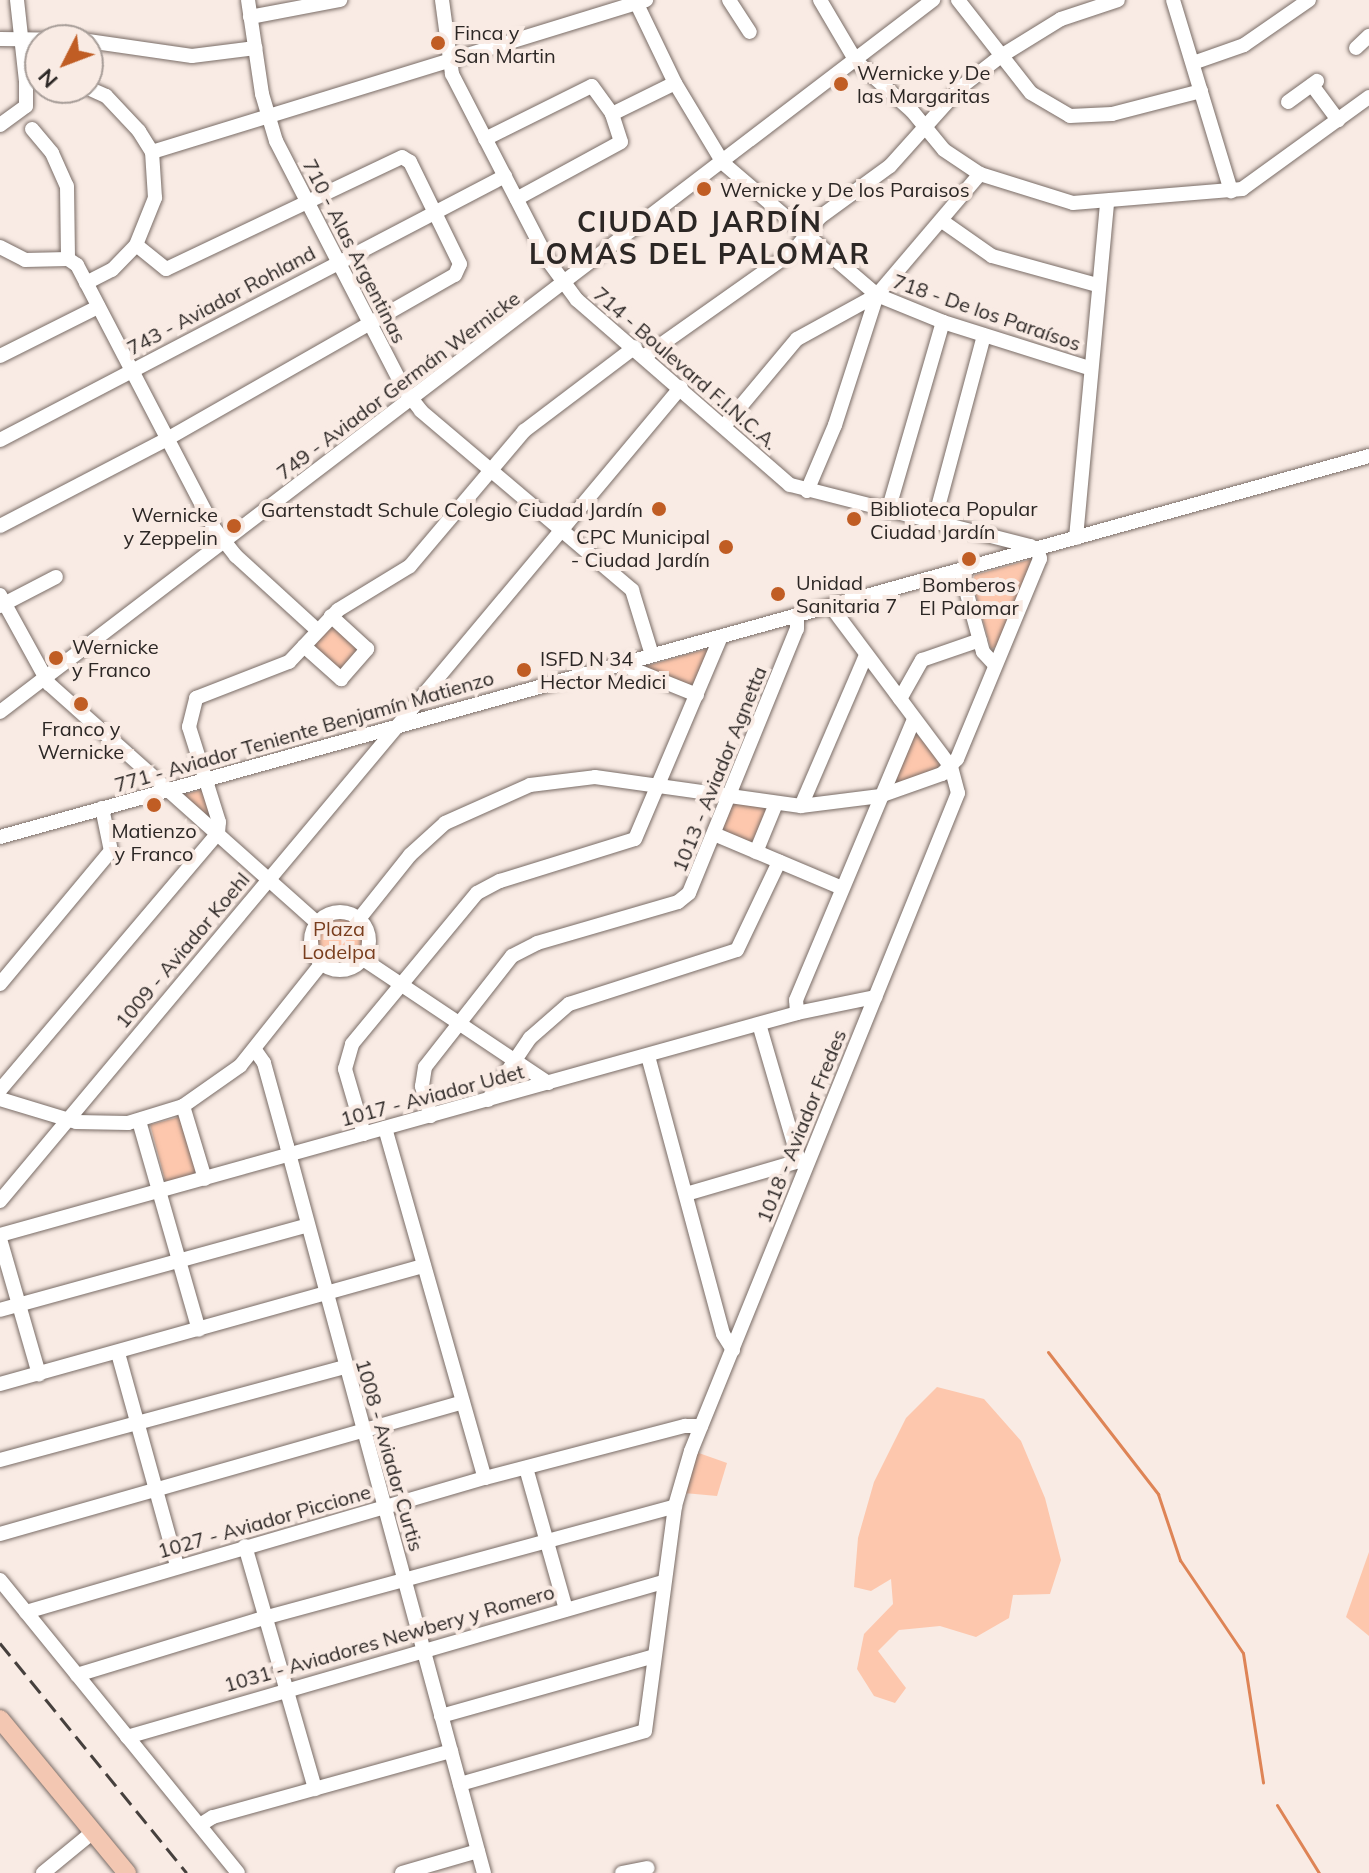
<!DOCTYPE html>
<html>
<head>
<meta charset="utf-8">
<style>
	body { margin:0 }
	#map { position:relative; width:1369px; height:1873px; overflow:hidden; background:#f9ebe4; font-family:Mulish,sans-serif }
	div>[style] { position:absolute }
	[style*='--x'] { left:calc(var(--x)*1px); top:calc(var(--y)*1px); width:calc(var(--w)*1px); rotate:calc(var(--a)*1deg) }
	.green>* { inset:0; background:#fdc7ad; transform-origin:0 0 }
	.round { border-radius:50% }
	.stream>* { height:3px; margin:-1.5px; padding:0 1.5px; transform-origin:1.5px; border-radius:1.5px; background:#de8456 }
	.roads { filter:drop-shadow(0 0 2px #796c66) drop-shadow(0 0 2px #796c66) }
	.minor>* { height:14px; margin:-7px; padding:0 7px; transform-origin:7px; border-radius:7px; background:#fff }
	.minor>.ring { margin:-7px; padding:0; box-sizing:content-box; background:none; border:14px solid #fff; border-radius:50% }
	.major>* { height:18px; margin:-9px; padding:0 9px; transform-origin:9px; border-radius:9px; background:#f3c7b2 }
	.rail>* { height:3px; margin-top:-1.5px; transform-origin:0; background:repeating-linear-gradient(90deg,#46403d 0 16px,transparent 0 24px) }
	.dots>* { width:22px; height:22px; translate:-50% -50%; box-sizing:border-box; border:4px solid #f9ebe4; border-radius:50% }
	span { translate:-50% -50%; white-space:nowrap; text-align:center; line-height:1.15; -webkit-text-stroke:8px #f9ebe4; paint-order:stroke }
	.poi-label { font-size:20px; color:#2c2725 }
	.left { translate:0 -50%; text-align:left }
	.right { translate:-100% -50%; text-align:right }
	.street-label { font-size:20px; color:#2c2725 }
	.park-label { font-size:20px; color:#793e1e }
	.district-label { font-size:28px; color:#2c2725; font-weight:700; letter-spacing:2px }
	.north { position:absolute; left:24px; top:24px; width:80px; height:80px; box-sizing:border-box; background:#f9ebe4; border:2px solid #a79d98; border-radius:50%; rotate:228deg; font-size:22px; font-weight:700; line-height:32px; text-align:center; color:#2c2725 }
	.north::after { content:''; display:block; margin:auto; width:28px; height:36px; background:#c05d24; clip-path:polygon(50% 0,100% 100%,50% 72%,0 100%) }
</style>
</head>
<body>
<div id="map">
	<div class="green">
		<i style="clip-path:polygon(1032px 559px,999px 645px,991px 649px,972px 581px,975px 575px)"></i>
		<i style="left:331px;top:616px;width:49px;height:40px;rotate:43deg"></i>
		<i style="clip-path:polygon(711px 648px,695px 689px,636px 669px,681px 656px)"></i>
		<i style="clip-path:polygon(914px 731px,941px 763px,940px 768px,892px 786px)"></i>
		<i style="clip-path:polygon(203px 789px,215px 823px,180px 796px)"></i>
		<i style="clip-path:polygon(732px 802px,772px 808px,755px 849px,719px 834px)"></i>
		<i class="round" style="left:313px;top:915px;width:52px;height:52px"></i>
		<i style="left:183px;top:1116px;width:60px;height:34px;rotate:75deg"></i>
		<i style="clip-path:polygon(937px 1387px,984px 1399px,1021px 1441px,1045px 1498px,1061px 1560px,1050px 1594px,1013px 1595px,1009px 1618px,976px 1637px,940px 1626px,899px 1630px,878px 1651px,906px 1688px,895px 1703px,874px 1696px,857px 1669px,864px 1634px,893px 1604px,891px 1579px,871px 1591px,854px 1587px,858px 1538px,874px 1482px,906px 1418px)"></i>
		<i style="clip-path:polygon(696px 1452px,727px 1463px,717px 1496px,684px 1493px)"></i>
		<i style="clip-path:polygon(1369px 1552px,1369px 1636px,1346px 1617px)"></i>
	</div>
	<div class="stream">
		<i style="--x:1048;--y:1352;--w:180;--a:52.2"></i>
		<i style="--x:1158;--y:1494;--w:70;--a:71.6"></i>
		<i style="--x:1180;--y:1560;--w:112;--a:55.9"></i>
		<i style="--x:1243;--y:1653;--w:131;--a:81.2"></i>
		<i style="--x:1277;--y:1805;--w:80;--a:58.3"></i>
	</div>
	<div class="roads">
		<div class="minor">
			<i style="--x:17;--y:0;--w:81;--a:83.7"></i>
			<i style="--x:248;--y:0;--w:95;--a:81.5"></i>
			<i style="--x:262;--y:94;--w:49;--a:73.4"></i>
			<i style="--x:276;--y:141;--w:279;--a:62.7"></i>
			<i style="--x:404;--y:389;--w:28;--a:52"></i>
			<i style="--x:421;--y:411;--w:277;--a:40.3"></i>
			<i style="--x:632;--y:590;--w:68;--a:72.9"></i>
			<i style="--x:635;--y:0;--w:92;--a:64.3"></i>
			<i style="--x:675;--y:83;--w:93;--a:59"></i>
			<i style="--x:723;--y:163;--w:203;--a:40.6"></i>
			<i style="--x:877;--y:295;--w:71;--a:22.2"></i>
			<i style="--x:943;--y:322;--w:153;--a:17.5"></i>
			<i style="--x:729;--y:0;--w:38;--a:57"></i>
			<i style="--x:820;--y:0;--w:71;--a:59.5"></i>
			<i style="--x:856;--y:61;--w:75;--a:41.8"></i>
			<i style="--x:912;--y:111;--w:50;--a:50.6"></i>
			<i style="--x:944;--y:150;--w:43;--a:33.7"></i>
			<i style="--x:980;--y:174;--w:97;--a:17.3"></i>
			<i style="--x:1073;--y:203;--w:170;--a:-4.7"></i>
			<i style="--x:1242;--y:189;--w:157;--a:-35.9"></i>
			<i style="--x:958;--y:0;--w:118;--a:51.9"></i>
			<i style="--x:1031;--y:93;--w:45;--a:30.5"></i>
			<i style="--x:1070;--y:116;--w:42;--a:-2.7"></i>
			<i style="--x:1112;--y:114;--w:92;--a:-14.5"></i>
			<i style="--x:1173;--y:0;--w:200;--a:73.1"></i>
			<i style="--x:250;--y:17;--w:92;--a:-10.7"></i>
			<i style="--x:0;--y:39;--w:82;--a:0.7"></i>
			<i style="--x:88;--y:41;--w:105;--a:8.2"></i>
			<i style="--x:192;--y:56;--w:64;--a:-7.2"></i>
			<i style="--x:1356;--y:48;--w:18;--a:-43"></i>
			<i style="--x:1193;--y:63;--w:54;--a:-19.4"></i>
			<i style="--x:1244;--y:45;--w:79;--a:-34.7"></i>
			<i style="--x:1312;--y:85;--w:44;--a:53.4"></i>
			<i style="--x:1288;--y:102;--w:36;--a:-36"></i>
			<i style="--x:612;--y:114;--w:70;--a:-26.2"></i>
			<i style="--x:0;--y:125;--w:32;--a:-36"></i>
			<i style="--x:26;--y:106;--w:25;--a:-90"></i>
			<i style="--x:26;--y:81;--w:14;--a:-4"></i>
			<i style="--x:32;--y:129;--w:31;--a:50"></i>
			<i style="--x:52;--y:153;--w:36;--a:66"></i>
			<i style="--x:67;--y:186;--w:73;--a:89.2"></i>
			<i style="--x:485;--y:139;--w:119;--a:-26.4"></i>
			<i style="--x:592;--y:86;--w:34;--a:54"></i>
			<i style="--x:612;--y:114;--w:29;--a:72"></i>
			<i style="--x:621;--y:142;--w:119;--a:151.5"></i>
			<i style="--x:152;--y:152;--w:517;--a:-17.1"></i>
			<i style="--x:942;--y:221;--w:61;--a:35"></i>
			<i style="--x:992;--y:256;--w:109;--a:15.4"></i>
			<i style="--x:0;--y:247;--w:28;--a:27"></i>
			<i style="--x:25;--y:260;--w:43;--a:-1.3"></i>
			<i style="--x:68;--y:259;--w:11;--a:34"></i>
			<i style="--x:77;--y:265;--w:297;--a:62.5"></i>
			<i style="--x:214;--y:528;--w:36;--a:52"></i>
			<i style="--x:236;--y:556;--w:110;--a:42.4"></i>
			<i style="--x:86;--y:283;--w:29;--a:-27"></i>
			<i style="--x:112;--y:270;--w:35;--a:-46"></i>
			<i style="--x:136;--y:245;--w:51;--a:-68"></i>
			<i style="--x:155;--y:198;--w:46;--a:-93.7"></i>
			<i style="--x:152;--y:152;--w:25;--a:-122"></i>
			<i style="--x:139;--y:131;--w:48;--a:-133.3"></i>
			<i style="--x:106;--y:96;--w:20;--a:-156"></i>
			<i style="--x:0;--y:356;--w:110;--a:-26.6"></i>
			<i style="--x:645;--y:356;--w:182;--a:-35.2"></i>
			<i style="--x:794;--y:251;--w:43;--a:-52.6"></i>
			<i style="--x:820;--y:217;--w:87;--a:-36.1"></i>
			<i style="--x:890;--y:166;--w:106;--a:-48.1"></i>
			<i style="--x:961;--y:87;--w:51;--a:-37.8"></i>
			<i style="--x:1001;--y:56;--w:70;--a:-31.7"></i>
			<i style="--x:1061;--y:19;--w:60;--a:-18.4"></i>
			<i style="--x:725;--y:425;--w:112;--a:-50.1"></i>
			<i style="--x:797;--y:339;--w:91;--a:-28.8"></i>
			<i style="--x:0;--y:440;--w:570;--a:-27.6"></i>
			<i style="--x:807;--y:491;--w:72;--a:-67"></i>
			<i style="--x:835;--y:425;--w:137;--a:-72.1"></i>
			<i style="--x:877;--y:295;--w:159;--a:-49.6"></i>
			<i style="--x:888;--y:511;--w:197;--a:-73.8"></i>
			<i style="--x:934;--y:522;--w:193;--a:-75"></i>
			<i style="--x:0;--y:526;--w:188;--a:-27.5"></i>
			<i style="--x:167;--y:439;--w:331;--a:-29.7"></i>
			<i style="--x:455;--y:275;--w:12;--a:-66"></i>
			<i style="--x:460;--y:264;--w:114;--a:-116.1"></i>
			<i style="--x:410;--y:162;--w:9;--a:-148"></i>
			<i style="--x:402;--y:157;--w:261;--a:154.6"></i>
			<i style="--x:166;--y:269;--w:38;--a:-141"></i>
			<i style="--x:1076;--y:538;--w:336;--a:-84.7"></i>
			<i style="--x:961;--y:572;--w:83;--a:74.6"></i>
			<i style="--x:983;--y:652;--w:18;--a:47"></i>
			<i style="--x:0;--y:595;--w:102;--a:61.2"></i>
			<i style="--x:49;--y:684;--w:358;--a:41.7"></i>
			<i style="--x:0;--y:606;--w:63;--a:-27.4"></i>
			<i style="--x:304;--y:646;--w:50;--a:41.7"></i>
			<i style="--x:341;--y:679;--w:40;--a:-49"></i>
			<i style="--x:367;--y:649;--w:49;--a:-137.5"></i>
			<i style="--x:620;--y:664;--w:83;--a:21.9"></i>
			<i style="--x:900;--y:699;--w:45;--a:-60.6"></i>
			<i style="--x:922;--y:660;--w:61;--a:-19"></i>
			<i style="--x:0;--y:712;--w:1174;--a:-37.35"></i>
			<i style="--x:801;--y:806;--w:164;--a:-66.7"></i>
			<i style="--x:714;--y:834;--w:139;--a:22.9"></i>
			<i style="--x:0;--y:837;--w:1421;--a:-15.55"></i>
			<i style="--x:756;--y:852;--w:50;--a:-67.6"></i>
			<i class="ring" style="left:311px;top:912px;width:44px;height:44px"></i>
			<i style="--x:359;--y:919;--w:82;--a:-51.4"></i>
			<i style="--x:410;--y:855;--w:47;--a:-42.4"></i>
			<i style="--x:445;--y:823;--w:93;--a:-24.1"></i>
			<i style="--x:530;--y:785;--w:65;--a:-7"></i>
			<i style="--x:595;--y:777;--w:208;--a:8"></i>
			<i style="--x:801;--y:806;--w:80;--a:-7.2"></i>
			<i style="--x:880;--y:796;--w:66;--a:-19.5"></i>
			<i style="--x:942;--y:774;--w:21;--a:-45"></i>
			<i style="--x:957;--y:759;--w:217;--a:-67.5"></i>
			<i style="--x:1040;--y:559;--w:9;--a:-103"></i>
			<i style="--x:1038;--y:550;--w:9;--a:-153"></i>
			<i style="--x:1030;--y:546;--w:248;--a:-165.7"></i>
			<i style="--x:790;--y:485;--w:282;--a:-139"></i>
			<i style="--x:577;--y:300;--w:47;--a:-126.4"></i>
			<i style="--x:549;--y:262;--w:212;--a:-117.3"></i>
			<i style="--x:452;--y:74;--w:75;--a:-97.7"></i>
			<i style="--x:363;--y:959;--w:223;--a:33.8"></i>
			<i style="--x:0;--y:984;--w:173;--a:-50.2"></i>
			<i style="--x:111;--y:851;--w:44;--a:-101.8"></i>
			<i style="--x:797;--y:1013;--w:13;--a:-94"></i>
			<i style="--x:796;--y:1000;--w:305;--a:-67.2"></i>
			<i style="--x:759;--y:1024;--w:143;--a:73.7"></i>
			<i style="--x:799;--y:1161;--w:8;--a:30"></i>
			<i style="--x:255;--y:1050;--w:16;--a:55"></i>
			<i style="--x:264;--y:1063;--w:86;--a:74.5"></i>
			<i style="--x:287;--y:1146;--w:753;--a:74.84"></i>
			<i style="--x:648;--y:1056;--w:288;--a:74.9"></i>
			<i style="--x:723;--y:1334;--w:19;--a:58"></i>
			<i style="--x:0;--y:1090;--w:337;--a:-49.7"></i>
			<i style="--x:218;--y:833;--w:11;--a:-85"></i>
			<i style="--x:219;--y:822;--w:100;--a:-107.5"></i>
			<i style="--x:189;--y:727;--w:30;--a:-76"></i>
			<i style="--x:196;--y:698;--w:100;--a:-21.2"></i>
			<i style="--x:289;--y:662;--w:71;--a:-46.7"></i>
			<i style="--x:338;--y:610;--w:84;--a:-31.4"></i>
			<i style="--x:410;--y:566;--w:177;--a:-49.8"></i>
			<i style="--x:524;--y:431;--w:139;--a:-37.1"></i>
			<i style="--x:0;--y:1099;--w:79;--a:16.8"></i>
			<i style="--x:76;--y:1122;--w:52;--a:1.1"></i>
			<i style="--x:128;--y:1123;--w:58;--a:-17.2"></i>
			<i style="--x:183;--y:1106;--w:70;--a:-35.1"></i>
			<i style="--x:240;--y:1066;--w:130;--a:-51.5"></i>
			<i style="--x:488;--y:1100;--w:75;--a:-55.9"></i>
			<i style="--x:530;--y:1038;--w:52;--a:-41.1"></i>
			<i style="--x:569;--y:1004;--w:176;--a:-17.8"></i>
			<i style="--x:737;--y:950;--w:98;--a:-64.5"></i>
			<i style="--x:183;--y:1106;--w:76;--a:73.2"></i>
			<i style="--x:431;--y:1116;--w:31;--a:-107"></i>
			<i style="--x:422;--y:1086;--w:19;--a:-81"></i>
			<i style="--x:425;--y:1067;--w:141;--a:-51.9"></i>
			<i style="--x:512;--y:956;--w:28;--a:-27"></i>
			<i style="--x:537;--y:943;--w:147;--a:-16.2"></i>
			<i style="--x:678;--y:902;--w:14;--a:-39"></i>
			<i style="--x:689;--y:893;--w:285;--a:-67.8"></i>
			<i style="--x:797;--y:629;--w:12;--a:-90"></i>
			<i style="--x:139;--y:1121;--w:217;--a:74"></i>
			<i style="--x:385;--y:1128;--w:364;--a:74.1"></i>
			<i style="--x:364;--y:1134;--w:68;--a:-106.3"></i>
			<i style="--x:345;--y:1069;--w:26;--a:-74"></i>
			<i style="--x:352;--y:1044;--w:196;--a:-50.4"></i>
			<i style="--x:477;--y:893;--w:26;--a:-28"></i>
			<i style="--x:500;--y:881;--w:141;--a:-17.3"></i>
			<i style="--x:635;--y:839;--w:220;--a:-67"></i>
			<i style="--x:686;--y:1194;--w:118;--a:-16.3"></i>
			<i style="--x:0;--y:1201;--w:1061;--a:-50.08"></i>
			<i style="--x:0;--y:1235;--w:827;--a:-15.56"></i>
			<i style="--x:797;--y:1013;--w:80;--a:-11.6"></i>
			<i style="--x:0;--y:1239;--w:141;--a:73.9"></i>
			<i style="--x:0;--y:1310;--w:316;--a:-15.4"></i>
			<i style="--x:118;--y:1353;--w:221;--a:74.5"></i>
			<i style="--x:0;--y:1384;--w:440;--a:-15.6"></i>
			<i style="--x:0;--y:1460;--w:357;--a:-15.1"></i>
			<i style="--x:526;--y:1468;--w:147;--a:74.2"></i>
			<i style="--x:0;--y:1534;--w:481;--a:-15.9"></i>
			<i style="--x:245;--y:1546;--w:253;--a:73.9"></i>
			<i style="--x:0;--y:1580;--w:377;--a:50.9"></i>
			<i style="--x:26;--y:1612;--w:478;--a:-16.3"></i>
			<i style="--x:485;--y:1478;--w:207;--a:-14.6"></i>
			<i style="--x:685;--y:1426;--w:16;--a:0"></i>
			<i style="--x:77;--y:1675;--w:195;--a:-17"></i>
			<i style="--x:264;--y:1618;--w:426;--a:-15.2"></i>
			<i style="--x:441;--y:1716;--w:221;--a:-15.7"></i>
			<i style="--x:127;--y:1737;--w:558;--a:-16.13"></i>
			<i style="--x:460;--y:1784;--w:192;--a:-16"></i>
			<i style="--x:645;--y:1731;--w:227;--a:-82.4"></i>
			<i style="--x:675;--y:1506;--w:57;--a:-73.8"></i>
			<i style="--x:691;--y:1451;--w:710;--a:-67.91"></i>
			<i style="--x:958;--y:793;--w:27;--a:-105"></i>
			<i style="--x:951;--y:767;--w:199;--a:-126.8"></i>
			<i style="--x:200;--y:1825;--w:15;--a:-32"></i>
			<i style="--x:213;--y:1817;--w:247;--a:-15.5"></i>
			<i style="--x:43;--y:1873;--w:65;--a:-39.4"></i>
			<i style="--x:402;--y:1873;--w:79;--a:-16.1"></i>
			<i style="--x:622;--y:1873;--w:26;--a:-11"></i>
		</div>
		<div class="major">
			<i style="--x:0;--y:1719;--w:200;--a:50.5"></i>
		</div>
	</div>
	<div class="rail">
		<i style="--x:0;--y:1643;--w:296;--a:50.9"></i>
	</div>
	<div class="dots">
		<i style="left:438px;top:43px;background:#c05d24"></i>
		<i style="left:841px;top:84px;background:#c05d24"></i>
		<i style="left:704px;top:189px;background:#c05d24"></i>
		<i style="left:659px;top:509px;background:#c05d24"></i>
		<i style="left:854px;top:519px;background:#c05d24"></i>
		<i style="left:234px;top:526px;background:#c05d24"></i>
		<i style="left:726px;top:547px;background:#c05d24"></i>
		<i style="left:969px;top:559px;background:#c05d24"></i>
		<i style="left:778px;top:594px;background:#c05d24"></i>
		<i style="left:56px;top:658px;background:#c05d24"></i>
		<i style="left:524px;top:670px;background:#c05d24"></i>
		<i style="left:81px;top:704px;background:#c05d24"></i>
		<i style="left:154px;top:805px;background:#c05d24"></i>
	</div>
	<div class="poi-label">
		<span class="left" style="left:454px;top:44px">Finca y<br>San Martin</span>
		<span class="left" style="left:857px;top:84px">Wernicke y De<br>las Margaritas</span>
		<span class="left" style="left:720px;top:189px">Wernicke y De los Paraisos</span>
		<span class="left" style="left:870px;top:520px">Biblioteca Popular<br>Ciudad Jardín</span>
		<span class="right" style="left:643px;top:509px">Gartenstadt Schule Colegio Ciudad Jardín</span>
		<span class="right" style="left:218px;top:526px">Wernicke<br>y Zeppelin</span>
		<span class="right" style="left:710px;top:548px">CPC Municipal<br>- Ciudad Jardín</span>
		<span class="left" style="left:796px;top:594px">Unidad<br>Sanitaria 7</span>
		<span style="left:969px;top:596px">Bomberos<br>El Palomar</span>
		<span class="left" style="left:72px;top:658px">Wernicke<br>y Franco</span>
		<span class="left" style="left:540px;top:670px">ISFD N 34<br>Hector Medici</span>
		<span style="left:81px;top:740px">Franco y<br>Wernicke</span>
		<span style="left:154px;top:842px">Matienzo<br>y Franco</span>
	</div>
	<div class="street-label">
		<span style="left:355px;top:251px;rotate:63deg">710 - Alas Argentinas</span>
		<span style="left:221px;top:300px;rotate:-28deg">743 - Aviador Rohland</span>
		<span style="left:987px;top:312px;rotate:19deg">718 - De los Paraísos</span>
		<span style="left:686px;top:368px;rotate:41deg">714 - Boulevard F.I.N.C.A.</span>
		<span style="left:398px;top:385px;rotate:-37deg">749 - Aviador Germán Wernicke</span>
		<span style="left:304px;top:731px;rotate:-16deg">771 - Aviador Teniente Benjamín Matienzo</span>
		<span style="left:719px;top:769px;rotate:-68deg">1013 - Aviador Agnetta</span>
		<span style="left:182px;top:950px;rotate:-50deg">1009 - Aviador Koehl</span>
		<span style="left:432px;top:1095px;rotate:-15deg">1017 - Aviador Udet</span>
		<span style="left:801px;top:1126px;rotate:-68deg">1018 - Aviador Fredes</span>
		<span style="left:390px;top:1455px;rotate:74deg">1008 - Aviador Curtis</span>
		<span style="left:264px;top:1521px;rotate:-16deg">1027 - Aviador Piccione</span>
		<span style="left:389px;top:1638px;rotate:-16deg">1031 - Aviadores Newbery y Romero</span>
	</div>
	<div class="park-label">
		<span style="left:339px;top:940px">Plaza<br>Lodelpa</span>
	</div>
	<div class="district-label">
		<span style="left:700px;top:238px">CIUDAD JARDÍN<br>LOMAS DEL PALOMAR</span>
	</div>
	<div class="north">N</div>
</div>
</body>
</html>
